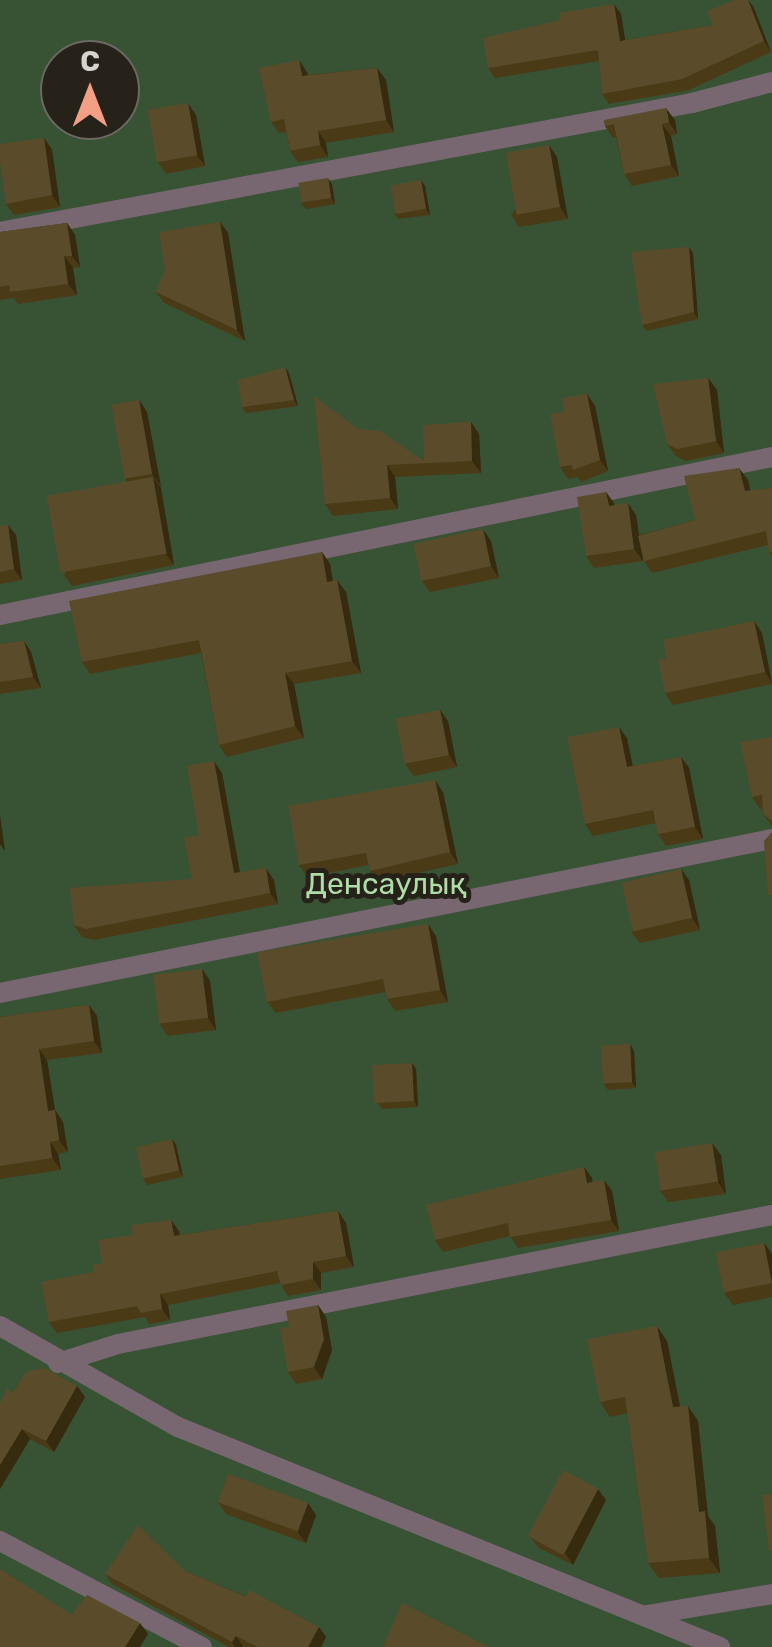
<!DOCTYPE html>
<html>
<head>
<meta charset="utf-8">
<style>
	body { margin:0 }
	#map { position:relative; width:772px; height:1647px; overflow:hidden; background:#26221a; font-family:Rubik,sans-serif }
	div>[style] { position:absolute }
	[style*='--x'] { left:calc(var(--x)*1px); top:calc(var(--y)*1px); width:calc(var(--w)*1px); rotate:calc(var(--a)*1deg) }
	.green>* { inset:0; background:#385234 }
	.street>* { height:20px; margin:-10px; padding:0 10px; transform-origin:10px; border-radius:10px; background:#786771 }
	.wall>* { inset:0; background:#4a3b16 }
	.shaded-wall>* { inset:0; background:#362a0f }
	.building>* { inset:0; background:#5a4c2a; transform-origin:0 0 }
	span { translate:-50% -50%; white-space:nowrap; text-align:center; line-height:1.15; -webkit-text-stroke:10px #26221a; paint-order:stroke }
	.park-label { font-size:30px; color:#aedda8 }
	.north { position:absolute; left:40px; top:40px; width:100px; height:100px; box-sizing:border-box; background:#26221a; border:2px solid #6c6962; border-radius:50%; rotate:0deg; font-size:28px; font-weight:700; line-height:40px; text-align:center; color:#d6d3ce }
	.north::after { content:''; display:block; margin:auto; width:35px; height:45px; background:#f39f86; clip-path:polygon(50% 0,100% 100%,50% 72%,0 100%) }
</style>
</head>
<body>
<div id="map">
	<div class="green">
		<i style="clip-path:polygon(evenodd,0 0,772px 0,772px 1647px,0 1647px,0 0,60px 60px,120px 60px,120px 120px,60px 120px,60px 60px)"></i>
	</div>
	<div class="street">
		<i style="--x:0;--y:232;--w:704;--a:-10.56"></i>
		<i style="--x:692;--y:103;--w:83;--a:-14.7"></i>
		<i style="--x:0;--y:615;--w:788;--a:-11.57"></i>
		<i style="--x:0;--y:993;--w:787;--a:-11.28"></i>
		<i style="--x:0;--y:1326;--w:205;--a:29.6"></i>
		<i style="--x:178;--y:1427;--w:585;--a:22.09"></i>
		<i style="--x:58;--y:1363;--w:63;--a:-17.6"></i>
		<i style="--x:118;--y:1344;--w:667;--a:-11.16"></i>
		<i style="--x:0;--y:1541;--w:228;--a:27.7"></i>
		<i style="--x:647;--y:1615;--w:127;--a:-9.5"></i>
	</div>
	<div class="wall">
		<i style="clip-path:polygon(753px 6px,771px 52px,689px 90px,609px 104px,602px 94px,599px 61px,495px 78px,488px 68px,560px 20px,621px 14px,625px 40px,713px 25px)"></i>
		<i style="clip-path:polygon(377px 68px,386px 80px,394px 132px,326px 143px,328px 157px,298px 162px,290px 151px,286px 132px,279px 133px,271px 122px,307px 72px,308px 75px)"></i>
		<i style="clip-path:polygon(196px 115px,205px 166px,166px 174px,158px 162px)"></i>
		<i style="clip-path:polygon(604px 120px,675px 120px,677px 134px,671px 136px,679px 176px,632px 186px,624px 174px,616px 137px,613px 138px,605px 126px)"></i>
		<i style="clip-path:polygon(44px 138px,52px 150px,60px 207px,14px 215px,6px 204px)"></i>
		<i style="clip-path:polygon(557px 157px,568px 219px,519px 227px,511px 215px)"></i>
		<i style="clip-path:polygon(332px 184px,335px 204px,306px 209px,301px 203px)"></i>
		<i style="clip-path:polygon(425px 186px,430px 215px,398px 219px,394px 213px)"></i>
		<i style="clip-path:polygon(220px 222px,228px 233px,245px 341px,164px 303px,156px 292px)"></i>
		<i style="clip-path:polygon(67px 223px,75px 235px,80px 267px,73px 268px,77px 295px,18px 304px,14px 298px,0 300px,0 232px)"></i>
		<i style="clip-path:polygon(689px 247px,693px 253px,698px 319px,647px 331px,642px 325px)"></i>
		<i style="clip-path:polygon(289px 373px,298px 406px,246px 413px,242px 407px)"></i>
		<i style="clip-path:polygon(708px 378px,717px 390px,724px 453px,686px 461px,676px 456px,667px 444px)"></i>
		<i style="clip-path:polygon(587px 394px,595px 406px,608px 471px,581px 482px,578px 477px,568px 479px,560px 467px,564px 412px)"></i>
		<i style="clip-path:polygon(139px 400px,147px 412px,174px 565px,72px 586px,64px 575px,127px 482px,125px 479px)"></i>
		<i style="clip-path:polygon(471px 422px,479px 434px,481px 473px,395px 477px,398px 509px,333px 516px,325px 504px,358px 429px,424px 461px)"></i>
		<i style="clip-path:polygon(748px 480px,750px 491px,772px 488px,772px 557px,769px 552px,768px 545px,652px 573px,644px 561px,641px 548px,643px 561px,594px 568px,586px 556px,606px 492px,614px 505px,636px 515px,639px 535px,695px 520px)"></i>
		<i style="clip-path:polygon(0 526px,16px 535px,22px 580px,0 584px)"></i>
		<i style="clip-path:polygon(491px 541px,499px 578px,430px 592px,422px 581px)"></i>
		<i style="clip-path:polygon(322px 552px,330px 564px,333px 581px,346px 592px,361px 673px,294px 684px,304px 738px,227px 757px,219px 745px,201px 653px,90px 674px,82px 662px)"></i>
		<i style="clip-path:polygon(754px 621px,762px 633px,772px 684px,673px 705px,665px 693px,666px 658px)"></i>
		<i style="clip-path:polygon(24px 641px,31px 652px,41px 688px,0 694px,0 644px)"></i>
		<i style="clip-path:polygon(440px 710px,448px 721px,457px 767px,414px 776px,405px 764px)"></i>
		<i style="clip-path:polygon(772px 737px,772px 826px,763px 814px,762px 808px,760px 809px,752px 797px)"></i>
		<i style="clip-path:polygon(627px 738px,633px 766px,681px 757px,689px 768px,703px 839px,666px 846px,658px 834px,656px 823px,593px 836px,585px 824px)"></i>
		<i style="clip-path:polygon(222px 773px,240px 872px,274px 880px,278px 904px,94px 940px,82px 937px,74px 925px,192px 879px,199px 835px)"></i>
		<i style="clip-path:polygon(443px 792px,458px 864px,378px 882px,370px 871px,369px 865px,307px 877px,299px 865px)"></i>
		<i style="clip-path:polygon(689px 880px,700px 930px,640px 943px,631px 932px)"></i>
		<i style="clip-path:polygon(436px 936px,448px 1002px,395px 1011px,387px 999px,385px 992px,276px 1013px,267px 1002px)"></i>
		<i style="clip-path:polygon(202px 969px,210px 981px,216px 1030px,168px 1036px,160px 1025px)"></i>
		<i style="clip-path:polygon(89px 1005px,97px 1016px,102px 1053px,47px 1060px,55px 1110px,63px 1122px,68px 1152px,58px 1154px,61px 1170px,0 1179px,0 1017px)"></i>
		<i style="clip-path:polygon(634px 1051px,636px 1088px,608px 1090px,604px 1084px)"></i>
		<i style="clip-path:polygon(412px 1063px,416px 1069px,418px 1107px,382px 1109px,378px 1103px)"></i>
		<i style="clip-path:polygon(172px 1139px,176px 1145px,183px 1177px,147px 1185px,143px 1179px)"></i>
		<i style="clip-path:polygon(721px 1155px,726px 1194px,668px 1202px,660px 1190px)"></i>
		<i style="clip-path:polygon(584px 1167px,592px 1178px,592px 1182px,612px 1191px,619px 1231px,518px 1248px,510px 1236px,443px 1252px,435px 1240px)"></i>
		<i style="clip-path:polygon(338px 1211px,346px 1223px,354px 1267px,321px 1273px,321px 1290px,288px 1296px,280px 1283px,168px 1305px,170px 1320px,149px 1324px,145px 1317px,57px 1333px,49px 1322px,102px 1263px,179px 1231px,180px 1235px)"></i>
		<i style="clip-path:polygon(764px 1243px,772px 1254px,772px 1297px,733px 1305px,724px 1293px)"></i>
		<i style="clip-path:polygon(318px 1305px,326px 1317px,332px 1350px,322px 1379px,296px 1384px,288px 1372px,289px 1327px)"></i>
		<i style="clip-path:polygon(667px 1341px,680px 1406px,698px 1421px,708px 1516px,715px 1526px,720px 1573px,659px 1578px,648px 1563px,627px 1413px,610px 1417px,600px 1402px)"></i>
		<i style="clip-path:polygon(77px 1386px,85px 1397px,54px 1452px,30px 1439px,0 1489px,0 1403px,13px 1392px)"></i>
		<i style="clip-path:polygon(606px 1500px,573px 1565px,539px 1548px,530px 1537px)"></i>
		<i style="clip-path:polygon(218px 1502px,316px 1515px,306px 1543px,226px 1514px)"></i>
		<i style="clip-path:polygon(185px 1571px,319px 1627px,326px 1637px,321px 1647px,245px 1647px,243px 1646px,242px 1647px,229px 1647px,112px 1584px,105px 1574px)"></i>
	</div>
	<div class="shaded-wall">
		<i style="clip-path:polygon(748px 0,753px 6px,771px 52px,764px 41px)"></i>
		<i style="clip-path:polygon(614px 4px,621px 14px,627px 51px,620px 41px)"></i>
		<i style="clip-path:polygon(299px 60px,307px 72px,310px 87px,302px 76px)"></i>
		<i style="clip-path:polygon(377px 68px,386px 80px,394px 132px,386px 120px)"></i>
		<i style="clip-path:polygon(188px 103px,196px 115px,205px 166px,197px 155px)"></i>
		<i style="clip-path:polygon(666px 108px,675px 120px,677px 134px,669px 122px)"></i>
		<i style="clip-path:polygon(662px 124px,671px 136px,679px 176px,671px 165px)"></i>
		<i style="clip-path:polygon(318px 131px,326px 143px,328px 157px,320px 145px)"></i>
		<i style="clip-path:polygon(44px 138px,52px 150px,60px 207px,52px 195px)"></i>
		<i style="clip-path:polygon(549px 145px,557px 157px,568px 219px,560px 207px)"></i>
		<i style="clip-path:polygon(328px 178px,332px 184px,335px 204px,331px 198px)"></i>
		<i style="clip-path:polygon(421px 180px,425px 186px,430px 215px,426px 209px)"></i>
		<i style="clip-path:polygon(220px 222px,228px 233px,245px 341px,237px 330px)"></i>
		<i style="clip-path:polygon(67px 223px,75px 235px,80px 267px,72px 256px)"></i>
		<i style="clip-path:polygon(689px 247px,693px 253px,698px 319px,694px 312px)"></i>
		<i style="clip-path:polygon(64px 256px,73px 268px,77px 295px,68px 284px)"></i>
		<i style="clip-path:polygon(285px 367px,289px 373px,298px 406px,294px 400px)"></i>
		<i style="clip-path:polygon(708px 378px,717px 390px,724px 453px,716px 441px)"></i>
		<i style="clip-path:polygon(587px 394px,595px 406px,608px 471px,600px 460px)"></i>
		<i style="clip-path:polygon(139px 400px,147px 412px,161px 486px,152px 474px)"></i>
		<i style="clip-path:polygon(471px 422px,479px 434px,481px 473px,472px 461px)"></i>
		<i style="clip-path:polygon(387px 465px,395px 477px,398px 509px,390px 498px)"></i>
		<i style="clip-path:polygon(739px 468px,748px 480px,753px 503px,745px 491px)"></i>
		<i style="clip-path:polygon(153px 477px,161px 488px,174px 565px,166px 554px)"></i>
		<i style="clip-path:polygon(606px 492px,614px 503px,617px 518px,609px 506px)"></i>
		<i style="clip-path:polygon(628px 503px,636px 515px,643px 561px,634px 549px)"></i>
		<i style="clip-path:polygon(8px 525px,16px 535px,22px 580px,14px 569px)"></i>
		<i style="clip-path:polygon(483px 529px,491px 541px,499px 578px,491px 566px)"></i>
		<i style="clip-path:polygon(322px 552px,330px 564px,335px 594px,327px 582px)"></i>
		<i style="clip-path:polygon(337px 580px,346px 592px,361px 673px,352px 661px)"></i>
		<i style="clip-path:polygon(754px 621px,762px 633px,772px 683px,765px 672px)"></i>
		<i style="clip-path:polygon(24px 641px,31px 652px,41px 688px,33px 677px)"></i>
		<i style="clip-path:polygon(285px 673px,294px 684px,304px 738px,295px 726px)"></i>
		<i style="clip-path:polygon(440px 710px,448px 721px,457px 767px,449px 755px)"></i>
		<i style="clip-path:polygon(619px 727px,627px 738px,635px 778px,627px 767px)"></i>
		<i style="clip-path:polygon(681px 757px,689px 768px,703px 839px,695px 827px)"></i>
		<i style="clip-path:polygon(214px 761px,222px 773px,242px 884px,234px 873px)"></i>
		<i style="clip-path:polygon(435px 780px,443px 792px,458px 864px,450px 852px)"></i>
		<i style="clip-path:polygon(0 815px,5px 851px,0 844px)"></i>
		<i style="clip-path:polygon(266px 868px,274px 880px,278px 904px,270px 893px)"></i>
		<i style="clip-path:polygon(681px 869px,689px 880px,700px 930px,692px 918px)"></i>
		<i style="clip-path:polygon(428px 924px,436px 936px,448px 1002px,440px 990px)"></i>
		<i style="clip-path:polygon(202px 969px,210px 981px,216px 1030px,208px 1018px)"></i>
		<i style="clip-path:polygon(89px 1005px,97px 1016px,102px 1053px,94px 1041px)"></i>
		<i style="clip-path:polygon(630px 1044px,634px 1051px,636px 1088px,632px 1082px)"></i>
		<i style="clip-path:polygon(39px 1049px,47px 1060px,57px 1123px,48px 1111px)"></i>
		<i style="clip-path:polygon(412px 1063px,416px 1069px,418px 1107px,414px 1101px)"></i>
		<i style="clip-path:polygon(55px 1110px,63px 1122px,68px 1152px,59px 1140px)"></i>
		<i style="clip-path:polygon(172px 1139px,176px 1145px,183px 1177px,179px 1170px)"></i>
		<i style="clip-path:polygon(50px 1142px,58px 1154px,61px 1170px,52px 1158px)"></i>
		<i style="clip-path:polygon(712px 1143px,721px 1155px,726px 1194px,718px 1182px)"></i>
		<i style="clip-path:polygon(584px 1167px,592px 1178px,594px 1194px,587px 1183px)"></i>
		<i style="clip-path:polygon(604px 1180px,612px 1191px,619px 1231px,611px 1220px)"></i>
		<i style="clip-path:polygon(338px 1211px,346px 1223px,354px 1267px,346px 1256px)"></i>
		<i style="clip-path:polygon(171px 1220px,179px 1231px,181px 1248px,174px 1236px)"></i>
		<i style="clip-path:polygon(764px 1243px,772px 1254px,772px 1282px)"></i>
		<i style="clip-path:polygon(313px 1262px,321px 1273px,321px 1290px,313px 1279px)"></i>
		<i style="clip-path:polygon(160px 1294px,168px 1305px,170px 1320px,162px 1309px)"></i>
		<i style="clip-path:polygon(318px 1305px,326px 1317px,332px 1350px,322px 1379px,314px 1367px)"></i>
		<i style="clip-path:polygon(657px 1326px,667px 1341px,683px 1422px,673px 1407px)"></i>
		<i style="clip-path:polygon(77px 1386px,85px 1397px,54px 1452px,46px 1441px)"></i>
		<i style="clip-path:polygon(688px 1406px,698px 1421px,708px 1516px,715px 1526px,720px 1573px,709px 1558px,699px 1512px)"></i>
		<i style="clip-path:polygon(22px 1429px,30px 1439px,0 1489px,0 1465px)"></i>
		<i style="clip-path:polygon(598px 1489px,606px 1500px,573px 1565px,565px 1553px)"></i>
		<i style="clip-path:polygon(308px 1503px,316px 1515px,306px 1543px,298px 1532px)"></i>
		<i style="clip-path:polygon(140px 1623px,148px 1634px,140px 1647px,125px 1647px)"></i>
		<i style="clip-path:polygon(319px 1627px,326px 1637px,321px 1647px,308px 1647px)"></i>
		<i style="clip-path:polygon(236px 1636px,243px 1646px,242px 1647px,235px 1647px,232px 1642px)"></i>
	</div>
	<div class="building">
		<i style="clip-path:polygon(735px 0,748px 0,764px 41px,682px 79px,602px 94px,598px 50px,488px 68px,483px 38px,560px 20px,559px 13px,614px 4px,620px 41px,713px 25px,707px 11px)"></i>
		<i style="clip-path:polygon(299px 60px,302px 76px,377px 68px,386px 120px,318px 131px,320px 145px,290px 151px,284px 119px,271px 122px,259px 68px)"></i>
		<i style="left:188px;top:103px;width:53px;height:41px;rotate:80deg"></i>
		<i style="clip-path:polygon(666px 108px,669px 122px,662px 124px,671px 165px,624px 174px,614px 124px,605px 126px,604px 120px)"></i>
		<i style="clip-path:polygon(44px 138px,52px 195px,6px 204px,0 161px,0 144px)"></i>
		<i style="left:549px;top:145px;width:63px;height:44px;rotate:80deg"></i>
		<i style="left:328px;top:178px;width:20px;height:30px;rotate:81deg"></i>
		<i style="left:421px;top:180px;width:29px;height:31px;rotate:80deg"></i>
		<i style="clip-path:polygon(220px 222px,237px 330px,156px 292px,165px 270px,159px 232px)"></i>
		<i style="clip-path:polygon(67px 223px,72px 256px,64px 256px,68px 284px,10px 292px,9px 285px,0 287px,0 232px)"></i>
		<i style="clip-path:polygon(689px 247px,694px 312px,642px 325px,631px 252px)"></i>
		<i style="clip-path:polygon(285px 367px,294px 400px,242px 407px,238px 380px)"></i>
		<i style="clip-path:polygon(708px 378px,716px 441px,678px 449px,667px 444px,653px 384px)"></i>
		<i style="clip-path:polygon(587px 394px,600px 460px,573px 470px,572px 465px,560px 467px,550px 414px,564px 412px,562px 398px)"></i>
		<i style="clip-path:polygon(314px 396px,358px 429px,380px 431px,424px 461px,423px 425px,471px 422px,472px 461px,387px 465px,390px 498px,325px 504px)"></i>
		<i style="left:139px;top:400px;width:75px;height:28px;rotate:80deg"></i>
		<i style="clip-path:polygon(739px 468px,745px 491px,772px 488px,772px 552px,769px 552px,766px 531px,644px 561px,638px 536px,695px 520px,684px 476px)"></i>
		<i style="left:153px;top:477px;width:78px;height:108px;rotate:80deg"></i>
		<i style="clip-path:polygon(606px 492px,609px 506px,628px 503px,634px 549px,586px 556px,577px 497px)"></i>
		<i style="clip-path:polygon(8px 525px,14px 569px,0 572px,0 526px)"></i>
		<i style="left:483px;top:529px;width:38px;height:71px;rotate:78deg"></i>
		<i style="clip-path:polygon(322px 552px,327px 582px,337px 580px,352px 661px,285px 673px,295px 726px,219px 745px,199px 640px,82px 662px,69px 601px)"></i>
		<i style="clip-path:polygon(754px 621px,765px 672px,665px 693px,658px 660px,666px 658px,663px 640px)"></i>
		<i style="clip-path:polygon(24px 641px,33px 677px,0 682px,0 644px)"></i>
		<i style="left:440px;top:710px;width:46px;height:45px;rotate:79deg"></i>
		<i style="clip-path:polygon(619px 727px,627px 767px,681px 757px,695px 827px,658px 834px,653px 810px,585px 824px,567px 737px)"></i>
		<i style="clip-path:polygon(772px 737px,772px 821px,763px 814px,762px 795px,752px 797px,740px 742px)"></i>
		<i style="clip-path:polygon(214px 761px,234px 873px,266px 868px,270px 893px,86px 929px,74px 925px,70px 888px,192px 879px,184px 838px,199px 835px,187px 766px)"></i>
		<i style="clip-path:polygon(435px 780px,450px 852px,370px 871px,366px 853px,299px 865px,288px 806px)"></i>
		<i style="clip-path:polygon(772px 832px,772px 895px,768px 895px,764px 841px)"></i>
		<i style="left:681px;top:869px;width:50px;height:61px;rotate:77deg"></i>
		<i style="clip-path:polygon(428px 924px,440px 990px,387px 999px,383px 979px,267px 1002px,257px 952px)"></i>
		<i style="left:202px;top:969px;width:49px;height:49px;rotate:83deg"></i>
		<i style="clip-path:polygon(89px 1005px,94px 1041px,39px 1049px,48px 1111px,55px 1110px,59px 1140px,50px 1142px,52px 1158px,0 1166px,0 1017px)"></i>
		<i style="left:630px;top:1044px;width:38px;height:29px;rotate:87deg"></i>
		<i style="left:412px;top:1063px;width:38px;height:40px;rotate:87deg"></i>
		<i style="left:172px;top:1139px;width:32px;height:37px;rotate:77deg"></i>
		<i style="left:712px;top:1143px;width:39px;height:58px;rotate:81deg"></i>
		<i style="clip-path:polygon(584px 1167px,587px 1183px,604px 1180px,611px 1220px,510px 1237px,508px 1223px,435px 1240px,426px 1205px)"></i>
		<i style="clip-path:polygon(338px 1211px,346px 1256px,313px 1262px,313px 1279px,281px 1285px,277px 1271px,160px 1294px,162px 1309px,141px 1313px,137px 1306px,49px 1322px,41px 1282px,94px 1272px,93px 1265px,102px 1263px,98px 1240px,133px 1235px,131px 1225px,171px 1220px,174px 1236px)"></i>
		<i style="left:764px;top:1243px;width:41px;height:49px;rotate:79deg"></i>
		<i style="clip-path:polygon(318px 1305px,324px 1339px,314px 1367px,288px 1372px,280px 1328px,289px 1327px,286px 1311px)"></i>
		<i style="clip-path:polygon(657px 1326px,673px 1407px,688px 1406px,699px 1512px,705px 1511px,709px 1558px,648px 1563px,625px 1397px,600px 1402px,587px 1339px)"></i>
		<i style="clip-path:polygon(44px 1368px,77px 1386px,46px 1441px,22px 1429px,0 1465px,0 1403px,7px 1389px,13px 1392px,26px 1372px)"></i>
		<i style="left:563px;top:1470px;width:40px;height:75px;rotate:28deg"></i>
		<i style="left:228px;top:1474px;width:85px;height:30px;rotate:20deg"></i>
		<i style="clip-path:polygon(772px 1494px,772px 1551px,769px 1551px,762px 1495px)"></i>
		<i style="clip-path:polygon(138px 1525px,185px 1571px,246px 1597px,249px 1590px,319px 1627px,308px 1647px,258px 1647px,236px 1636px,232px 1642px,105px 1574px)"></i>
		<i style="clip-path:polygon(0 1569px,72px 1615px,87px 1595px,140px 1623px,125px 1647px,12px 1647px,9px 1646px,9px 1647px,0 1647px)"></i>
		<i style="clip-path:polygon(402px 1603px,489px 1647px,383px 1647px)"></i>
	</div>
	<div class="park-label">
		<span style="left:386px;top:884px">Денсаулық</span>
	</div>
	<div class="north">С</div>
</div>
</body>
</html>
